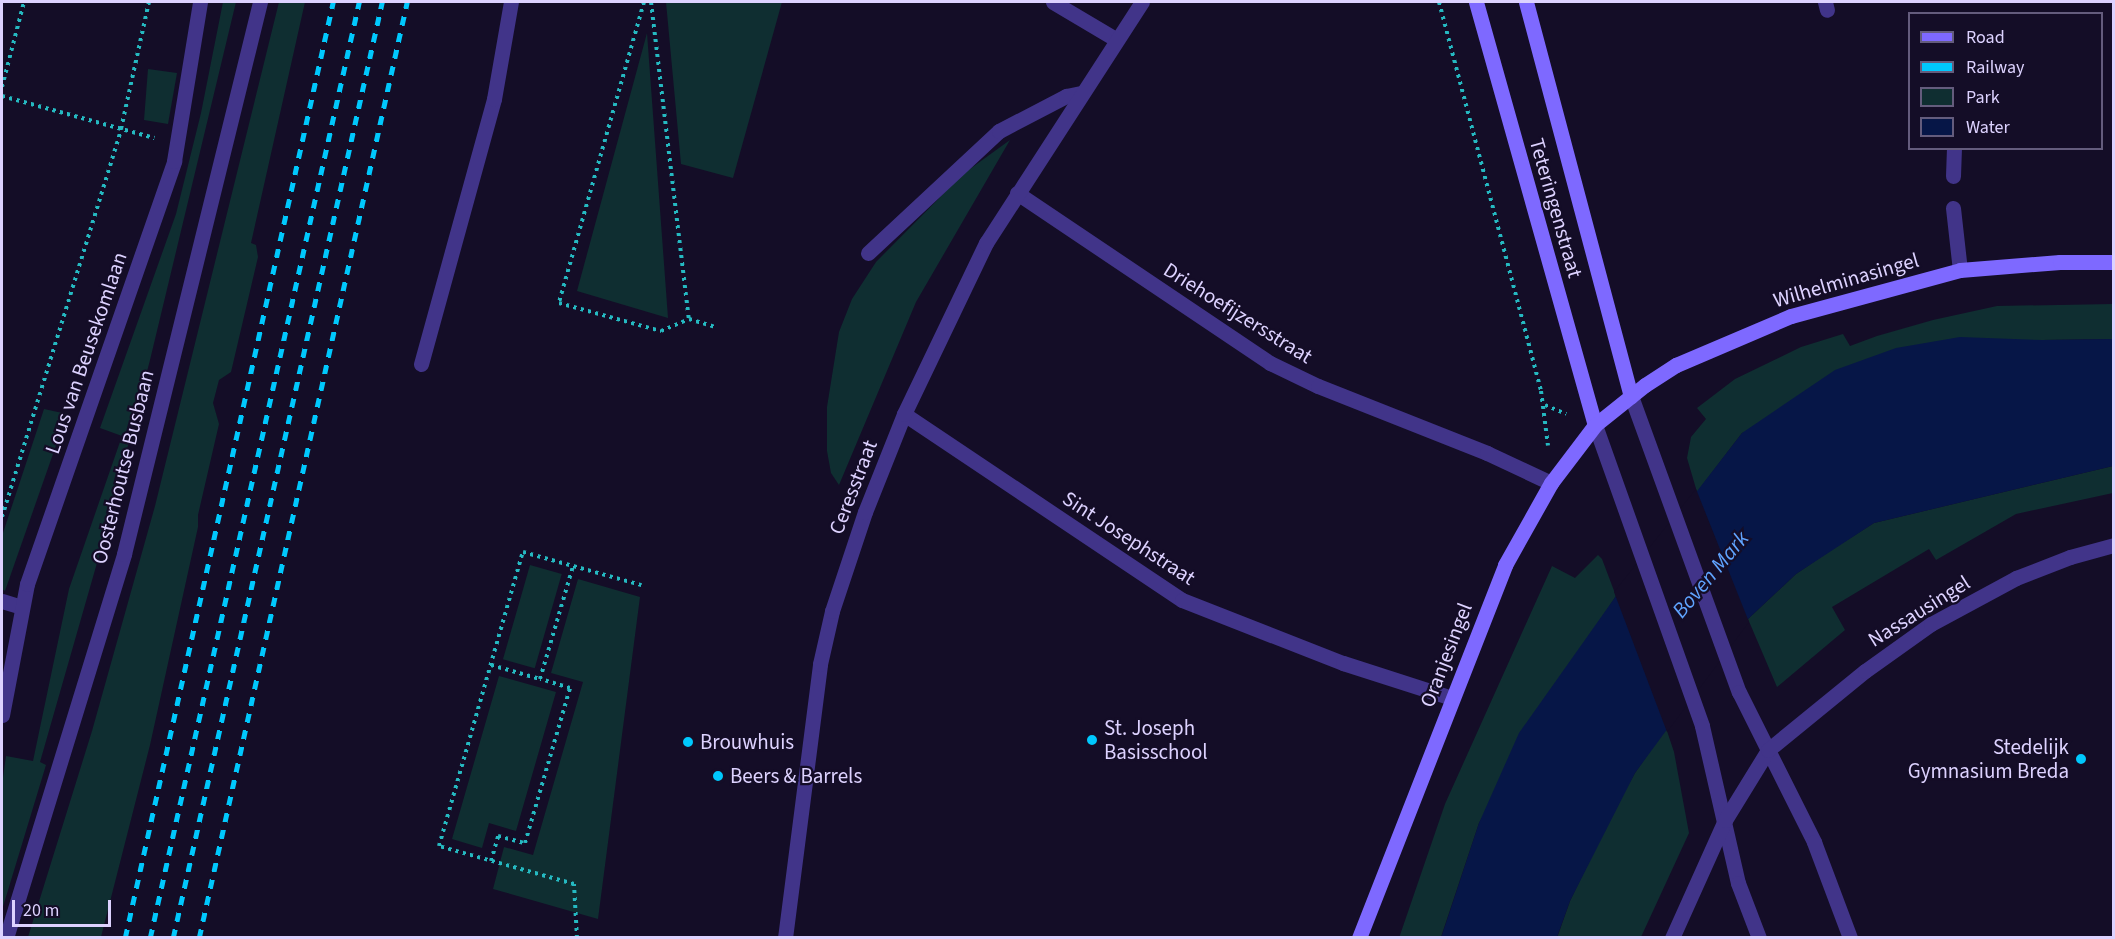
<!DOCTYPE html>
<html>
<head>
<meta charset="utf-8">
<style>
	body { margin:0 }
	#map { position:relative; width:2115px; height:939px; overflow:hidden; background:#140d27; font-family:"Source Sans 3",sans-serif }
	div>[style] { position:absolute }
	[style*='--x'] { left:calc(var(--x)*1px); top:calc(var(--y)*1px); width:calc(var(--w)*1px); rotate:calc(var(--a)*1deg) }
	.green>* { inset:0; background:#0f2e31; transform-origin:0 0 }
	.water>* { inset:0; background:#061647 }
	.pier>* { inset:0; background:#140d27 }
	.path>* { height:4px; margin-top:-2px; transform-origin:0; background:repeating-linear-gradient(90deg,#25b9c1 0 3px,transparent 0 7.5px) }
	.lane>* { height:15px; margin:-7.5px; padding:0 7.5px; transform-origin:7.5px; border-radius:7.5px; background:#413489 }
	.street>* { height:15px; margin:-7.5px; padding:0 7.5px; transform-origin:7.5px; border-radius:7.5px; background:#413489 }
	.secondary>* { height:15px; margin:-7.5px; padding:0 7.5px; transform-origin:7.5px; border-radius:7.5px; background:#7e69ff }
	.rail>* { height:4.5px; margin-top:-2.25px; transform-origin:0; background:repeating-linear-gradient(90deg,#00c8fd 0 9px,transparent 0 17px) }
	.dots>* { width:16px; height:16px; translate:-50% -50%; box-sizing:border-box; border:3px solid #140d27; border-radius:50% }
	span { translate:-50% -50%; white-space:nowrap; text-align:center; line-height:1.15; -webkit-text-stroke:4.5px #140d27; paint-order:stroke }
	.street-label { font-size:21px; color:#ddd2ff }
	.poi-label { font-size:21px; color:#ddd2ff }
	.left { translate:0 -50%; text-align:left }
	.right { translate:-100% -50%; text-align:right }
	.water-label { font-size:22px; color:#60a4ff; font-style:italic }
	.frame { position:absolute; inset:0; border:3px solid #ddd2ff; pointer-events:none }
	.legend { position:absolute; left:1908px; top:12px; width:195px; height:138px; box-sizing:border-box; background:#140d27; border:2px solid #645c7d; margin:0; padding:8px 10px; list-style:none; font-size:18px; color:#ddd2ff }
	.legend li { display:flex; align-items:center; gap:12px; height:30px }
	.legend b { width:30px; border:2px solid #645c7d }
	.scale { position:absolute; left:12px; top:900px; width:99px; height:27px; box-sizing:border-box; border:3px solid #ddd2ff; border-top:0; padding-left:8px; font-size:18px; line-height:21px; white-space:nowrap; color:#ddd2ff; -webkit-text-stroke:4px #140d27; paint-order:stroke }
</style>
</head>
<body>
<div id="map">
	<div class="green">
		<i style="clip-path:polygon(223px 2px,236px 2px,150px 360px,103px 542px,40px 762px,46px 765px,2px 910px,2px 785px,6px 756px,33px 761px,69px 589px,122px 436px,100px 428px,176px 214px,201px 113px)"></i>
		<i style="clip-path:polygon(279px 2px,305px 2px,251px 243px,256px 245px,258px 257px,231px 372px,219px 380px,213px 403px,219px 424px,198px 515px,198px 527px,150px 745px,101px 937px,28px 937px,92px 731px,155px 506px)"></i>
		<i style="clip-path:polygon(666px 2px,782px 2px,733px 178px,681px 164px)"></i>
		<i style="clip-path:polygon(647px 33px,668px 318px,577px 291px)"></i>
		<i style="clip-path:polygon(148px 69px,177px 73px,168px 124px,144px 120px)"></i>
		<i style="clip-path:polygon(1010px 140px,916px 302px,839px 485px,831px 473px,827px 451px,827px 407px,839px 332px,852px 299px,876px 262px,963px 174px)"></i>
		<i style="clip-path:polygon(2113px 304px,2113px 339px,2043px 340px,1742px 433px,1697px 492px,1687px 458px,1691px 437px,1706px 419px,1697px 408px,1735px 379px,1801px 347px,1843px 334px,1850px 346px,1877px 336px,1933px 320px,1997px 306px)"></i>
		<i style="clip-path:polygon(44px 409px,67px 414px,5px 591px,2px 589px,2px 536px)"></i>
		<i style="clip-path:polygon(2113px 466px,2113px 493px,2016px 514px,1936px 560px,1929px 549px,1832px 607px,1845px 630px,1777px 687px,1748px 619px,1796px 574px,1830px 551px,1874px 523px)"></i>
		<i style="clip-path:polygon(1598px 555px,1602px 559px,1616px 596px,1571px 663px,1479px 823px,1441px 937px,1399px 938px,1445px 804px,1552px 566px,1575px 578px)"></i>
		<i style="left:530px;top:565px;width:33px;height:98px;rotate:16deg"></i>
		<i style="clip-path:polygon(578px 579px,640px 597px,598px 919px,493px 889px,504px 847px,533px 855px,583px 682px,551px 673px)"></i>
		<i style="clip-path:polygon(499px 676px,556px 692px,516px 831px,489px 823px,482px 848px,452px 839px)"></i>
		<i style="clip-path:polygon(1666px 728px,1674px 752px,1689px 833px,1641px 937px,1557px 938px,1570px 901px,1609px 820px,1635px 773px)"></i>
	</div>
	<div class="water">
		<i style="clip-path:polygon(1960px 337px,2042px 340px,2113px 339px,2113px 466px,1874px 523px,1796px 574px,1748px 619px,1635px 773px,1570px 901px,1557px 937px,1441px 938px,1479px 823px,1519px 733px,1616px 596px,1742px 433px,1835px 370px,1896px 348px)"></i>
	</div>
	<div class="pier">
		<i style="clip-path:polygon(1696px 489px,1749px 622px,1667px 732px,1614px 592px)"></i>
	</div>
	<div class="path">
		<i style="--x:644;--y:2;--w:313;--a:105.8"></i>
		<i style="--x:559;--y:303;--w:106;--a:15.4"></i>
		<i style="--x:661;--y:331;--w:30;--a:-23"></i>
		<i style="--x:689;--y:319;--w:28;--a:17"></i>
		<i style="--x:651;--y:2;--w:319;--a:83.2"></i>
		<i style="--x:1439;--y:2;--w:402;--a:75.3"></i>
		<i style="--x:1541;--y:391;--w:55;--a:82.7"></i>
		<i style="--x:2;--y:87;--w:88;--a:-75.5"></i>
		<i style="--x:2;--y:96;--w:158;--a:15.4"></i>
		<i style="--x:1545;--y:405;--w:23;--a:23"></i>
		<i style="--x:2;--y:517;--w:406;--a:-72.9"></i>
		<i style="--x:121;--y:129;--w:130;--a:-77.6"></i>
		<i style="--x:491;--y:665;--w:51;--a:15.9"></i>
		<i style="--x:491;--y:861;--w:26;--a:-74"></i>
		<i style="--x:498;--y:836;--w:28;--a:15"></i>
		<i style="--x:525;--y:843;--w:161;--a:-73.8"></i>
		<i style="--x:570;--y:688;--w:31;--a:-163"></i>
		<i style="--x:540;--y:679;--w:118;--a:-73.7"></i>
		<i style="--x:577;--y:938;--w:54;--a:-93.2"></i>
		<i style="--x:574;--y:884;--w:140;--a:-164.3"></i>
		<i style="--x:439;--y:846;--w:306;--a:-74.1"></i>
		<i style="--x:523;--y:552;--w:123;--a:15.6"></i>
	</div>
	<div class="lane">
		<i style="--x:1825;--y:2;--w:8;--a:76"></i>
		<i style="--x:1953;--y:176;--w:28;--a:-88"></i>
		<i style="--x:1953;--y:208;--w:62;--a:83.6"></i>
		<i style="--x:421;--y:364;--w:275;--a:-74.6"></i>
		<i style="--x:494;--y:99;--w:98;--a:-80.1"></i>
		<i style="--x:2;--y:601;--w:21;--a:17"></i>
		<i style="--x:6;--y:938;--w:402;--a:-72.9"></i>
		<i style="--x:124;--y:554;--w:569;--a:-76.16"></i>
	</div>
	<div class="street">
		<i style="--x:1053;--y:2;--w:74;--a:30.7"></i>
		<i style="--x:1017;--y:193;--w:305;--a:33.9"></i>
		<i style="--x:1270;--y:363;--w:53;--a:25.6"></i>
		<i style="--x:1318;--y:386;--w:182;--a:21.6"></i>
		<i style="--x:1487;--y:453;--w:71;--a:25.1"></i>
		<i style="--x:868;--y:253;--w:179;--a:-43"></i>
		<i style="--x:999;--y:131;--w:76;--a:-27.6"></i>
		<i style="--x:1066;--y:96;--w:16;--a:-11"></i>
		<i style="--x:1631;--y:396;--w:315;--a:70"></i>
		<i style="--x:1739;--y:692;--w:168;--a:63.4"></i>
		<i style="--x:1814;--y:842;--w:103;--a:69.4"></i>
		<i style="--x:904;--y:414;--w:334;--a:33.8"></i>
		<i style="--x:1182;--y:600;--w:173;--a:21.4"></i>
		<i style="--x:1343;--y:663;--w:114;--a:17.8"></i>
		<i style="--x:1595;--y:425;--w:319;--a:70.4"></i>
		<i style="--x:1702;--y:726;--w:161;--a:77.1"></i>
		<i style="--x:1738;--y:883;--w:59;--a:69.1"></i>
		<i style="--x:2;--y:715;--w:133;--a:-79.2"></i>
		<i style="--x:27;--y:584;--w:448;--a:-70.8"></i>
		<i style="--x:174;--y:161;--w:161;--a:-80.7"></i>
		<i style="--x:785;--y:938;--w:276;--a:-82.7"></i>
		<i style="--x:820;--y:664;--w:54;--a:-77.2"></i>
		<i style="--x:832;--y:611;--w:104;--a:-71.6"></i>
		<i style="--x:865;--y:512;--w:105;--a:-68.3"></i>
		<i style="--x:904;--y:414;--w:190;--a:-64.4"></i>
		<i style="--x:986;--y:243;--w:287;--a:-57.1"></i>
		<i style="--x:1672;--y:938;--w:129;--a:-65.8"></i>
		<i style="--x:1725;--y:820;--w:82;--a:-58.4"></i>
		<i style="--x:1768;--y:750;--w:125;--a:-39.2"></i>
		<i style="--x:1865;--y:671;--w:81;--a:-35.5"></i>
		<i style="--x:1931;--y:624;--w:97;--a:-28.4"></i>
		<i style="--x:2016;--y:578;--w:58;--a:-21.3"></i>
		<i style="--x:2070;--y:557;--w:46;--a:-15.3"></i>
	</div>
	<div class="secondary">
		<i style="--x:1476;--y:2;--w:439;--a:74.3"></i>
		<i style="--x:1526;--y:2;--w:408;--a:75.1"></i>
		<i style="--x:1359;--y:938;--w:401;--a:-68.6"></i>
		<i style="--x:1505;--y:565;--w:94;--a:-60.7"></i>
		<i style="--x:1551;--y:483;--w:73;--a:-52.8"></i>
		<i style="--x:1595;--y:425;--w:64;--a:-38.7"></i>
		<i style="--x:1645;--y:385;--w:37;--a:-33"></i>
		<i style="--x:1676;--y:365;--w:125;--a:-23.1"></i>
		<i style="--x:1791;--y:316;--w:175;--a:-15.2"></i>
		<i style="--x:1960;--y:270;--w:100;--a:-4.6"></i>
		<i style="--x:2060;--y:262;--w:54;--a:0"></i>
	</div>
	<div class="rail">
		<i style="--x:125;--y:938;--w:959;--a:-77.47"></i>
		<i style="--x:150;--y:938;--w:959;--a:-77.41"></i>
		<i style="--x:173;--y:938;--w:959;--a:-77.41"></i>
		<i style="--x:199;--y:938;--w:959;--a:-77.47"></i>
	</div>
	<div class="dots">
		<i style="left:1092px;top:740px;background:#00c8fd"></i>
		<i style="left:688px;top:742px;background:#00c8fd"></i>
		<i style="left:2081px;top:759px;background:#00c8fd"></i>
		<i style="left:718px;top:776px;background:#00c8fd"></i>
	</div>
	<div class="street-label">
		<span style="left:1556px;top:208px;rotate:74deg">Teteringenstraat</span>
		<span style="left:1846px;top:280px;rotate:-16deg">Wilhelminasingel</span>
		<span style="left:1238px;top:313px;rotate:32deg">Driehoefijzersstraat</span>
		<span style="left:86px;top:353px;rotate:-71deg">Lous van Beusekomlaan</span>
		<span style="left:123px;top:467px;rotate:-76deg">Oosterhoutse Busbaan</span>
		<span style="left:853px;top:487px;rotate:-69deg">Ceresstraat</span>
		<span style="left:1129px;top:538px;rotate:33deg">Sint Josephstraat</span>
		<span style="left:1919px;top:611px;rotate:-32deg">Nassausingel</span>
		<span style="left:1446px;top:655px;rotate:-69deg">Oranjesingel</span>
	</div>
	<div class="poi-label">
		<span class="left" style="left:1104px;top:740px">St. Joseph<br>Basisschool</span>
		<span class="left" style="left:700px;top:742px">Brouwhuis</span>
		<span class="right" style="left:2069px;top:759px">Stedelijk<br>Gymnasium Breda</span>
		<span class="left" style="left:730px;top:776px">Beers &amp; Barrels</span>
	</div>
	<div class="water-label">
		<span style="left:1711px;top:575px;rotate:-50deg">Boven Mark</span>
	</div>
	<div class="frame"></div>
	<ul class="legend">
	<li><b style="height:8px;background:#7e69ff"></b>Road</li>
	<li><b style="height:8px;background:#00c8fd"></b>Railway</li>
	<li><b style="height:16px;background:#0f2e31"></b>Park</li>
	<li><b style="height:16px;background:#061647"></b>Water</li>
	</ul>
	<div class="scale">20 m</div>
</div>
</body>
</html>
